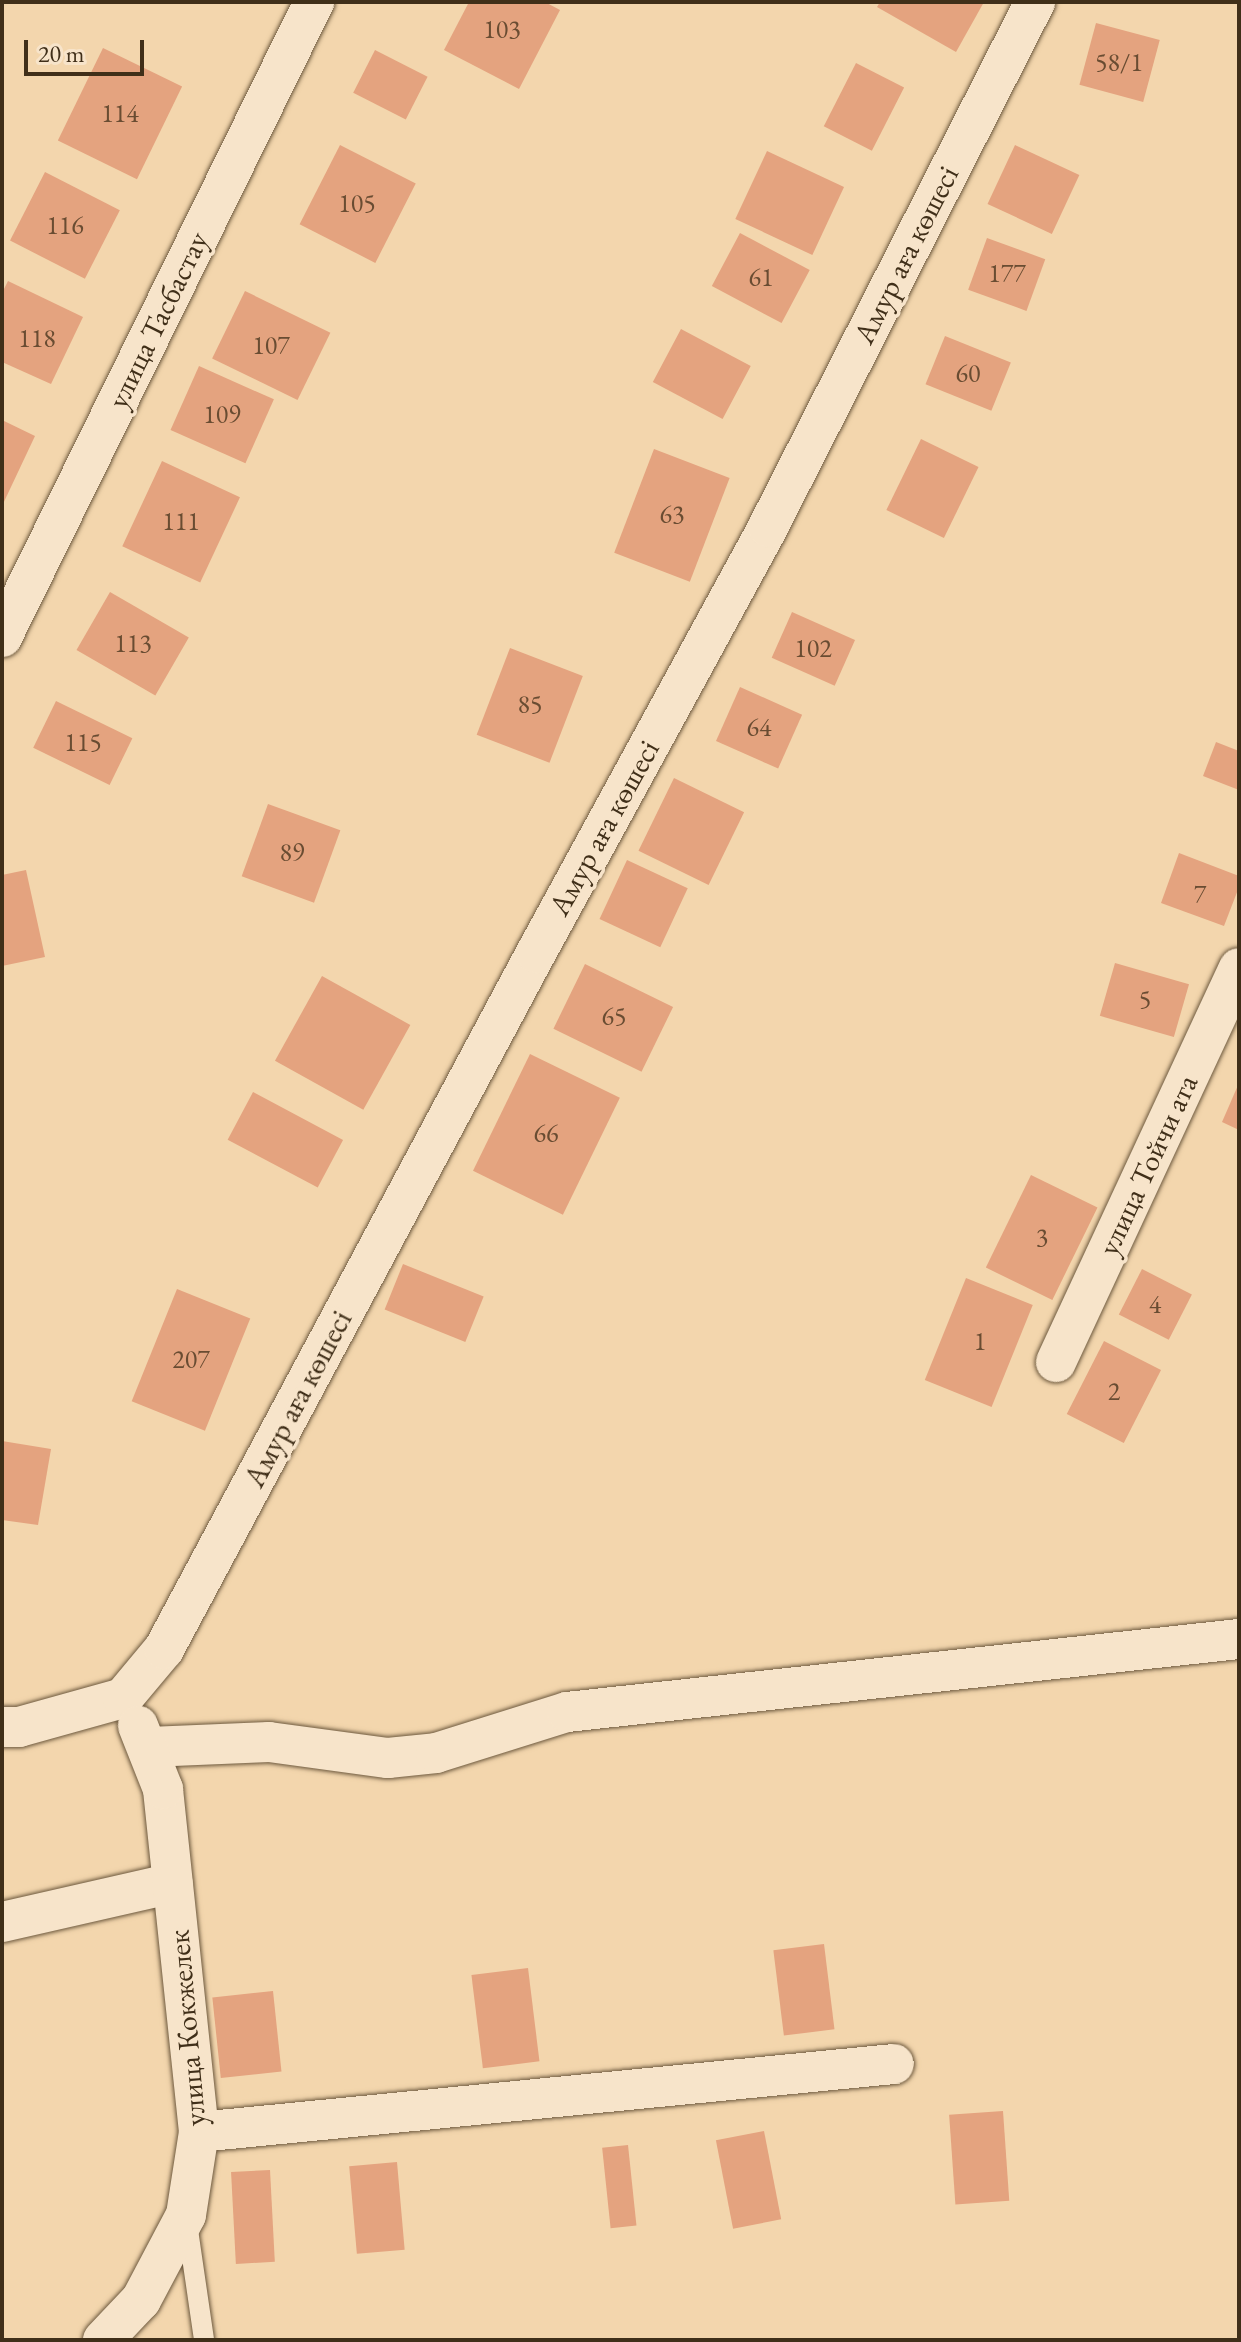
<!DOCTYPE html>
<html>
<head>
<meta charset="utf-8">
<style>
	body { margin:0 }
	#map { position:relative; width:1241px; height:2342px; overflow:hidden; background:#f3d6ad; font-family:"EB Garamond",serif }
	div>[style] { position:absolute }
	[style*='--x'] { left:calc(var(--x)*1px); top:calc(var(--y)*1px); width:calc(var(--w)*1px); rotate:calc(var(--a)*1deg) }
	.building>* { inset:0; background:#e4a37f; transform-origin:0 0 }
	.roads { filter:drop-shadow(0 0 2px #6d593e) drop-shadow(0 0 2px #6d593e) }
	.service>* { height:20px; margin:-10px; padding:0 10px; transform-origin:10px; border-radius:10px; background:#f7e4ca }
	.minor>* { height:40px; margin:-20px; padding:0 20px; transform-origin:20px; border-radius:20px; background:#f7e4ca }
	span { translate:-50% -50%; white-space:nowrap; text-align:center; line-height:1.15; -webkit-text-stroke:7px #f7e4ca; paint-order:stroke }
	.number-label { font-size:26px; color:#694c32 }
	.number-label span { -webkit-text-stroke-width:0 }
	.street-label { font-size:30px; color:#402f19 }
	.frame { position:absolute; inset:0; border:4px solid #402f19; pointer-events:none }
	.scale { position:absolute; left:24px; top:40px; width:120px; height:36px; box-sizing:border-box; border:4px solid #402f19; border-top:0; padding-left:10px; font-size:24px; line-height:28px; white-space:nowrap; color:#402f19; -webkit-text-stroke:6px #f7e4ca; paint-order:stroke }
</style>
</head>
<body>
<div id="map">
	<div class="building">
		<i style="clip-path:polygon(469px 2px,545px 2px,560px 10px,519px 89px,444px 50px)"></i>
		<i style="clip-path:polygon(880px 2px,984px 2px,956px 52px,877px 7px)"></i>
		<i style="left:1096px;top:23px;width:66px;height:64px;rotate:15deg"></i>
		<i style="left:103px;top:48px;width:88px;height:103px;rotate:26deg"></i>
		<i style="left:375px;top:50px;width:59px;height:48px;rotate:27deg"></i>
		<i style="left:856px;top:63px;width:54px;height:71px;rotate:27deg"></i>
		<i style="left:340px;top:145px;width:85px;height:89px;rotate:27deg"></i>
		<i style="left:1015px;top:145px;width:71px;height:65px;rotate:25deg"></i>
		<i style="left:767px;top:151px;width:85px;height:75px;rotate:25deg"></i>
		<i style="left:45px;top:172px;width:84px;height:77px;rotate:27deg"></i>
		<i style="left:740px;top:233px;width:79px;height:60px;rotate:28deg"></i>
		<i style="left:987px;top:238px;width:62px;height:55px;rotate:20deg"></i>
		<i style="clip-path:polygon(8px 281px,83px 317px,51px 384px,2px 362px,2px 293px)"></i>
		<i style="left:245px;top:291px;width:95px;height:75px;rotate:26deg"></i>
		<i style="left:681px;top:329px;width:79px;height:60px;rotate:28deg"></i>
		<i style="left:945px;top:336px;width:71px;height:52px;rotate:22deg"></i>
		<i style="left:199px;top:366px;width:82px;height:70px;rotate:24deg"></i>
		<i style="clip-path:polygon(2px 420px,35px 436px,2px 506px)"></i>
		<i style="left:921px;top:439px;width:64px;height:79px;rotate:26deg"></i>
		<i style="left:654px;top:449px;width:81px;height:111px;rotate:21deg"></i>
		<i style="left:162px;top:461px;width:86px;height:94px;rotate:25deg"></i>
		<i style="left:110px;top:592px;width:91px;height:67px;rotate:30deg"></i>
		<i style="left:792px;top:612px;width:69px;height:50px;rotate:24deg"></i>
		<i style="left:510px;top:648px;width:78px;height:93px;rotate:21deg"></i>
		<i style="left:740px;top:687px;width:68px;height:59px;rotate:24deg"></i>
		<i style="left:56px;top:701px;width:85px;height:52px;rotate:26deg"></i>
		<i style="clip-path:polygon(1216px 742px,1239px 751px,1239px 790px,1203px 776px)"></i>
		<i style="left:674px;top:778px;width:78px;height:81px;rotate:26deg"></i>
		<i style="left:268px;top:804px;width:77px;height:77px;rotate:20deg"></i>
		<i style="clip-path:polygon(1179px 853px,1239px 876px,1239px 887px,1224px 926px,1161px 903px)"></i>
		<i style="left:627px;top:860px;width:67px;height:65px;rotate:25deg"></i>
		<i style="clip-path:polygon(26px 870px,45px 957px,2px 966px,2px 875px)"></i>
		<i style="left:1115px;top:963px;width:77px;height:55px;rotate:16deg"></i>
		<i style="left:585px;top:964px;width:98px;height:72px;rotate:26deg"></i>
		<i style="left:322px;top:976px;width:101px;height:97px;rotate:29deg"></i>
		<i style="left:530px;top:1054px;width:100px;height:130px;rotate:26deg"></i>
		<i style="clip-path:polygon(1239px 1083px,1239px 1130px,1222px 1122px)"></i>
		<i style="left:253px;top:1092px;width:102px;height:54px;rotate:28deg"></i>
		<i style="left:1031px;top:1175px;width:74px;height:103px;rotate:26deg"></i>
		<i style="left:403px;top:1264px;width:87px;height:49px;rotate:22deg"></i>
		<i style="left:1142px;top:1269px;width:56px;height:51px;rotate:27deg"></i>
		<i style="left:966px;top:1278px;width:72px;height:110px;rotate:22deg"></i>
		<i style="left:177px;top:1289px;width:79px;height:121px;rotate:22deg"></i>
		<i style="left:1104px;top:1341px;width:64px;height:82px;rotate:27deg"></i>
		<i style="clip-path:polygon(2px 1441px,51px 1449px,38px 1525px,2px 1520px)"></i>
		<i style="left:824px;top:1944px;width:86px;height:51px;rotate:83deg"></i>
		<i style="left:528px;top:1968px;width:94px;height:57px;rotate:83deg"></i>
		<i style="left:273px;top:1991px;width:81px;height:61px;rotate:84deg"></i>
		<i style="left:1003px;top:2111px;width:90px;height:54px;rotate:86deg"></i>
		<i style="left:764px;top:2131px;width:90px;height:49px;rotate:79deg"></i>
		<i style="left:628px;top:2145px;width:81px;height:26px;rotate:84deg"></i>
		<i style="left:397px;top:2162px;width:88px;height:48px;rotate:85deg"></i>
		<i style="left:270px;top:2170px;width:92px;height:39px;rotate:87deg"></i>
	</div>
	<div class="roads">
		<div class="service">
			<i style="--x:187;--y:2223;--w:118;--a:81.7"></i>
		</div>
		<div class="minor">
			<i style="--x:2;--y:637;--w:708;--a:-63.83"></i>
			<i style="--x:1056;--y:1362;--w:434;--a:-65.1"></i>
			<i style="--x:2;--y:1727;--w:17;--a:0"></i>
			<i style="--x:19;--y:1727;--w:108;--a:-15.6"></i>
			<i style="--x:123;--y:1698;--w:64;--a:-50.1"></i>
			<i style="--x:164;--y:1649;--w:789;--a:-61.88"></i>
			<i style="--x:536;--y:953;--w:485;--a:-61.4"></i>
			<i style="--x:768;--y:527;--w:589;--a:-63.04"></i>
			<i style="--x:149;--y:1747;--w:120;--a:-2.4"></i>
			<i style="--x:269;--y:1742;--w:120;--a:7.7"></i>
			<i style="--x:388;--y:1758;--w:48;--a:-5.9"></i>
			<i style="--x:436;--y:1753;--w:137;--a:-17.4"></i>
			<i style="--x:567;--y:1712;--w:676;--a:-6.2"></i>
			<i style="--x:2;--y:1922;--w:175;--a:-12.8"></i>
			<i style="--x:199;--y:2132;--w:698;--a:-5.59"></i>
			<i style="--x:103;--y:2340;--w:55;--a:-46.5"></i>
			<i style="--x:141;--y:2300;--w:96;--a:-62.1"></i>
			<i style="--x:186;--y:2215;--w:84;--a:-81.1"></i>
			<i style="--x:199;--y:2132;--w:345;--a:-96"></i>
			<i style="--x:163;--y:1789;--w:68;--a:-111.6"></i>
		</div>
	</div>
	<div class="number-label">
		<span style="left:502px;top:30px">103</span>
		<span style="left:1119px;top:63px">58/1</span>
		<span style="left:120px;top:114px">114</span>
		<span style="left:357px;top:204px">105</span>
		<span style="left:65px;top:226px">116</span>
		<span style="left:1007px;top:274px">177</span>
		<span style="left:761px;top:278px">61</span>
		<span style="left:37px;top:339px">118</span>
		<span style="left:271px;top:346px">107</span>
		<span style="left:968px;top:374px">60</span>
		<span style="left:222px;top:415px">109</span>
		<span style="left:672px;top:515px">63</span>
		<span style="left:181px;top:522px">111</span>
		<span style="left:133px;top:644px">113</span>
		<span style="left:813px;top:649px">102</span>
		<span style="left:530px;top:705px">85</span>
		<span style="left:759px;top:728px">64</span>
		<span style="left:83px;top:743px">115</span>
		<span style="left:292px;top:853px">89</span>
		<span style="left:1200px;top:895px">7</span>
		<span style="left:1145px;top:1000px">5</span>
		<span style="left:614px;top:1017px">65</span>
		<span style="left:546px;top:1134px">66</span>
		<span style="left:1042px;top:1238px">3</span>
		<span style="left:1155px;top:1305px">4</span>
		<span style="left:980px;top:1342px">1</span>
		<span style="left:191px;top:1360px">207</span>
		<span style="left:1114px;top:1392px">2</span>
	</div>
	<div class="street-label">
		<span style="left:906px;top:255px;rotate:-63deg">Амур аға көшесі</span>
		<span style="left:158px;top:320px;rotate:-64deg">улица Тасбастау</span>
		<span style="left:604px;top:828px;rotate:-61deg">Амур аға көшесі</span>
		<span style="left:1148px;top:1165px;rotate:-65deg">улица Тойчи ата</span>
		<span style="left:298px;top:1399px;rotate:-62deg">Амур аға көшесі</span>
		<span style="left:187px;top:2028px;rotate:-95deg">улица Кокжелек</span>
	</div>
	<div class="frame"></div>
	<div class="scale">20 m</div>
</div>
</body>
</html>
